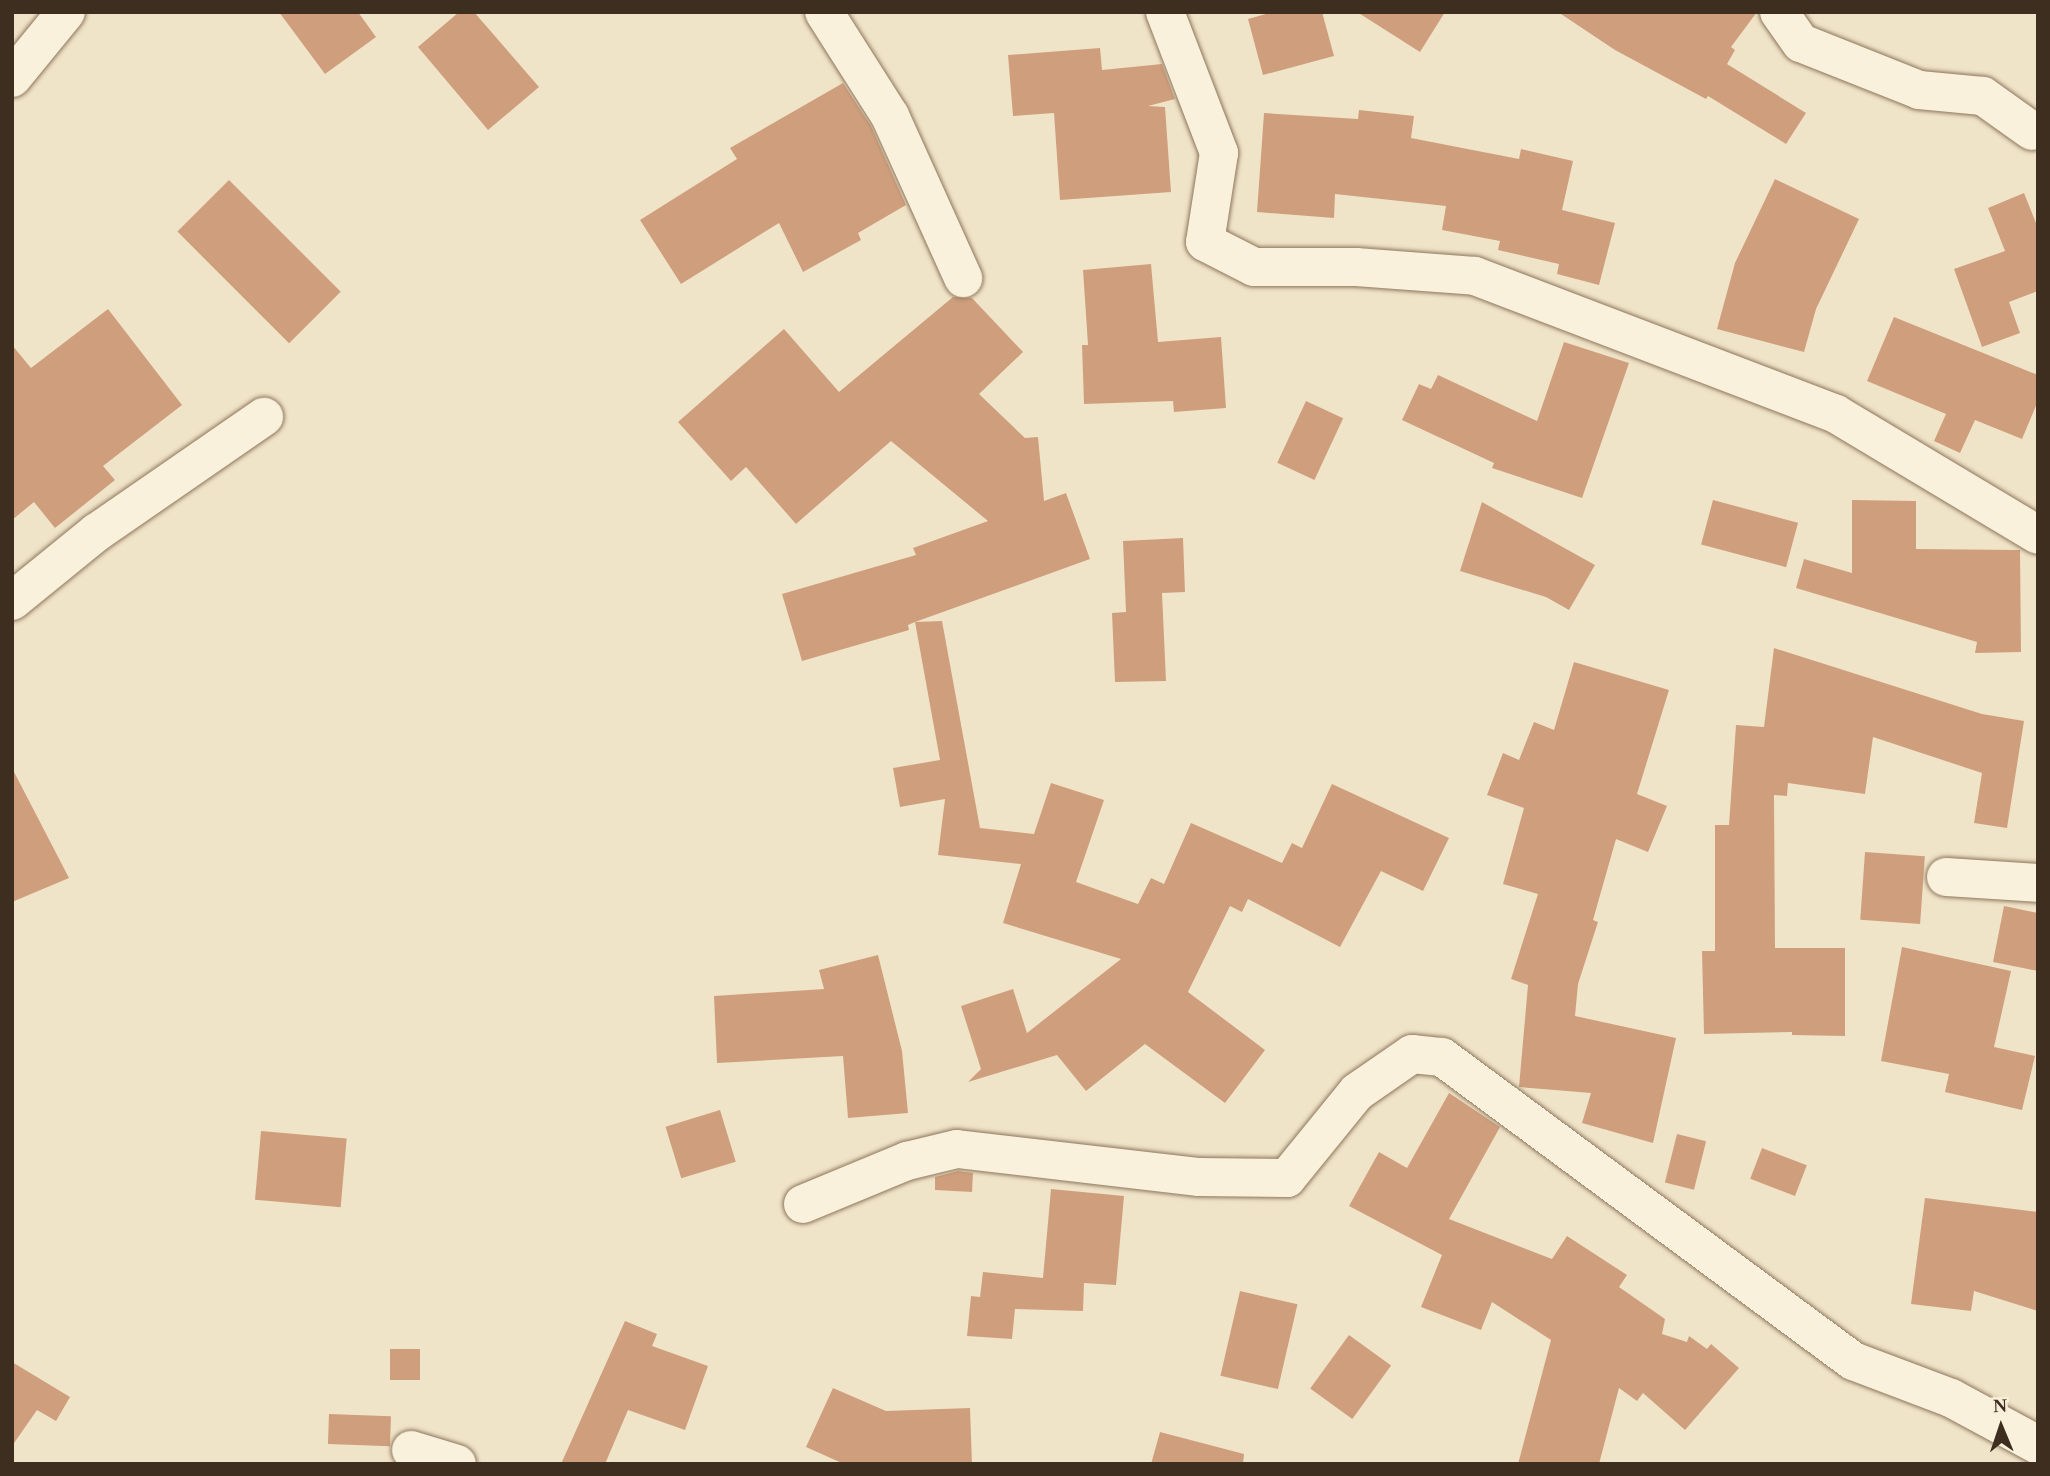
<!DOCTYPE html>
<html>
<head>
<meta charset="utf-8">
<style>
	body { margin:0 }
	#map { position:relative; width:2050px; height:1476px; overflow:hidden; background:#f0e4c8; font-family:"Times New Roman",serif }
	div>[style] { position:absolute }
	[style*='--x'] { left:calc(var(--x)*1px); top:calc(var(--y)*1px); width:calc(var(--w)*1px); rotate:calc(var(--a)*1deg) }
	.building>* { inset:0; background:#cf9f7d; transform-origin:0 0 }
	.roads { filter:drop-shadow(0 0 2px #8d765c) drop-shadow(0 0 2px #8d765c) }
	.minor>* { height:38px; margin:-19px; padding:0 19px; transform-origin:19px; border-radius:19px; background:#faf1dc }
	span { translate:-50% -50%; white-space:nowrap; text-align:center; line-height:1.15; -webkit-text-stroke:6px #f7eed8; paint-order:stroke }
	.frame { position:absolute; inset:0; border:14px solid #3d2e20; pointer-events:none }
	.north { position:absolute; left:1966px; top:1392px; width:70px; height:70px; -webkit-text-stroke:5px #f7eed8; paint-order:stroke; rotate:358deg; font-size:19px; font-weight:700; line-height:28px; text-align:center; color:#3d2e20 }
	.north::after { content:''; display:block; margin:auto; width:24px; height:32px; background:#3d2e20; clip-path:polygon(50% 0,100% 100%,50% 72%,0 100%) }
</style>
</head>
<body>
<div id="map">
	<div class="building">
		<i style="clip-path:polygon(279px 12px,358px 12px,376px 37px,325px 74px)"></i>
		<i style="clip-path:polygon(459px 12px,474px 12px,539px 87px,488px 130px,418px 47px)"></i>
		<i style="clip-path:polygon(1273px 12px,1322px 12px,1334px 56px,1263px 75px,1248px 19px)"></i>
		<i style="clip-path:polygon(1357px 12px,1445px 12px,1420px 52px)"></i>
		<i style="clip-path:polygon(1558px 12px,1757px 12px,1731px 47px,1735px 50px,1727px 64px,1806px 113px,1786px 144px,1708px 96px,1706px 99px,1615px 50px)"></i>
		<i style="clip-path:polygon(1100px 48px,1102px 70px,1162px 64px,1175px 99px,1148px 106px,1165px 107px,1171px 192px,1060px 200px,1054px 113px,1013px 116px,1008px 55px)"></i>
		<i style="clip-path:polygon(843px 83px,871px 126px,906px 205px,858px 233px,861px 240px,803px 272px,779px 223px,681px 284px,640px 220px,737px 159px,730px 148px)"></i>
		<i style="clip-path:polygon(1359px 110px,1414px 116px,1411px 138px,1519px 159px,1521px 149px,1573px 161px,1562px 210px,1615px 223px,1599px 285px,1557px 274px,1559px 264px,1498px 250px,1500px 241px,1442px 230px,1446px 206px,1335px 194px,1334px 218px,1257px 212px,1264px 113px,1358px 119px)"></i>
		<i style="clip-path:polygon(1775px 179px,1859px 219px,1816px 309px,1804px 352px,1717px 329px,1735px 263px)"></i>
		<i style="left:229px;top:180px;width:158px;height:73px;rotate:45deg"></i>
		<i style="clip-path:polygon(2024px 193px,2038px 228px,2038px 291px,2009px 302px,2020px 333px,1982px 347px,1954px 269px,2005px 251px,1988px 208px)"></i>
		<i style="clip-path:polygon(1151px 264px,1158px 342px,1221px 337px,1226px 408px,1174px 412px,1173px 401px,1084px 404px,1082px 345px,1088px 345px,1083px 270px)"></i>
		<i style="clip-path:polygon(953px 297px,972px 298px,1023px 352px,979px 394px,1025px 438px,1038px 437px,1044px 501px,1066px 493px,1090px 559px,915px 622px,942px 621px,980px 828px,1034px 834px,1051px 783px,1104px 800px,1076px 882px,1138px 904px,1151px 878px,1164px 884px,1191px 823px,1282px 863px,1292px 843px,1302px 848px,1332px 784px,1449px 838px,1423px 891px,1381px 871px,1340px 947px,1248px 899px,1242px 912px,1230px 906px,1188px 992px,1265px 1050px,1225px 1103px,1145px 1044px,1086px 1091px,1057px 1055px,968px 1082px,981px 1069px,961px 1006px,1013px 989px,1027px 1033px,1121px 959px,1003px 923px,1021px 864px,938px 855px,945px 799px,900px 807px,893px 768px,940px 760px,915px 622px,908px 625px,909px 630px,802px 661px,782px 594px,916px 555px,913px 548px,988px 521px,891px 441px,796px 524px,746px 467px,731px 481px,678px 422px,784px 329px,839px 392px)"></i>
		<i style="clip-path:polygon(108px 309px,182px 405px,103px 466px,115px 480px,55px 528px,34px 502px,12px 520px,12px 345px,31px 368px)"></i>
		<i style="clip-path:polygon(1894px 317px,2038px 375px,2038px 401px,2022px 439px,1975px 420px,1960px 453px,1934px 441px,1946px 414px,1867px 381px)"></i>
		<i style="clip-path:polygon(1564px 342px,1629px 363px,1582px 498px,1492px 468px,1494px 463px,1402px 420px,1419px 384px,1431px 389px,1438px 375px,1537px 421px)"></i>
		<i style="left:1306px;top:401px;width:41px;height:68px;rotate:25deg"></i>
		<i style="left:1713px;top:500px;width:88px;height:46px;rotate:15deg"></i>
		<i style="clip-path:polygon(1852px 500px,1916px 501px,1916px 549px,2020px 550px,2021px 652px,1975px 653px,1977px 642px,1796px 588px,1804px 559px,1852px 573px)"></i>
		<i style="clip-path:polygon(1482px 502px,1595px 565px,1569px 610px,1546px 597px,1460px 571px)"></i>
		<i style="clip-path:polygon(1183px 538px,1185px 592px,1162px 593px,1166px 681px,1115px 682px,1112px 613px,1126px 612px,1123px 541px)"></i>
		<i style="clip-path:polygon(1774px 648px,1982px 714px,2024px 721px,2007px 828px,1974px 823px,1982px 773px,1873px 737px,1865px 794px,1788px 783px,1787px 796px,1774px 795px,1775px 948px,1845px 948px,1845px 1036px,1792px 1035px,1792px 1032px,1704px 1034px,1702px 951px,1715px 951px,1715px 825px,1729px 825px,1736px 725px,1764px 727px)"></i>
		<i style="clip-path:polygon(1574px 662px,1669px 690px,1637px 794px,1667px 806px,1648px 852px,1616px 839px,1593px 920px,1598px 922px,1578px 984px,1575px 1016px,1676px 1038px,1653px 1143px,1582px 1123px,1591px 1093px,1519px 1087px,1528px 985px,1511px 979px,1538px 894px,1503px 884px,1524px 808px,1487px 795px,1503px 753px,1519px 760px,1534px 722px,1554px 730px)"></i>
		<i style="clip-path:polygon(12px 768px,69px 878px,12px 902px)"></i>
		<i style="left:1865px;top:852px;width:60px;height:68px;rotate:4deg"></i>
		<i style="clip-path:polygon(2004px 906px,2038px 913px,2038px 971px,1993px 962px)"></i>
		<i style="clip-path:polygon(1902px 947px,2011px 971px,1994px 1047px,2035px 1056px,2022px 1110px,1945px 1092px,1949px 1074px,1881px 1061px)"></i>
		<i style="clip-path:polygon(878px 955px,902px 1051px,908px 1113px,848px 1118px,843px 1056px,717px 1063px,714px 996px,824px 989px,819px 970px)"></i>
		<i style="clip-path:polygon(1449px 1093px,1500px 1127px,1449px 1219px,1552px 1259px,1567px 1236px,1627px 1275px,1619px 1287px,1665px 1319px,1662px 1334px,1687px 1342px,1689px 1336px,1707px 1349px,1711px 1344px,1739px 1368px,1685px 1430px,1643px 1393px,1637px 1401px,1619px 1388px,1599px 1464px,1518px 1464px,1551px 1340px,1492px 1302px,1481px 1330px,1421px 1307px,1442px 1255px,1349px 1206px,1379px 1152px,1407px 1168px)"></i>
		<i style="left:720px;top:1110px;width:54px;height:57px;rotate:73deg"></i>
		<i style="left:261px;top:1131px;width:86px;height:69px;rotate:5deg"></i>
		<i style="left:1677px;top:1134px;width:30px;height:50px;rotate:14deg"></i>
		<i style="left:1762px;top:1148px;width:48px;height:33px;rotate:21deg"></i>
		<i style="clip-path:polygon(958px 1171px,973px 1173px,972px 1192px,935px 1190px,935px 1177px)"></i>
		<i style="clip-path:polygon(1051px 1189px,1124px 1196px,1116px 1285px,1084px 1283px,1083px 1311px,1015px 1309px,1012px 1339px,967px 1336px,971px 1296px,980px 1297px,983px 1272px,1043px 1278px)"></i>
		<i style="clip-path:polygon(1925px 1198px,2038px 1212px,2038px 1311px,1974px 1291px,1971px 1311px,1911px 1304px)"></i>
		<i style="left:1240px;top:1291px;width:59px;height:87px;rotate:13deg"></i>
		<i style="clip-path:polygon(625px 1321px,657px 1334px,652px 1346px,708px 1366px,685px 1430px,628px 1410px,605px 1464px,561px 1464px)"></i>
		<i style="left:1349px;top:1335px;width:52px;height:66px;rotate:36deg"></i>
		<i style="left:390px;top:1349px;width:30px;height:31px"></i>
		<i style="clip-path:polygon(12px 1362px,70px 1397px,56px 1421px,37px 1410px,12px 1446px)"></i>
		<i style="clip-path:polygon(833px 1388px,886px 1411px,970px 1408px,972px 1464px,844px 1464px,806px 1447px)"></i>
		<i style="left:329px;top:1414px;width:62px;height:30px;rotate:2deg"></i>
		<i style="clip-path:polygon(1160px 1432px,1244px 1454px,1243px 1464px,1151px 1464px)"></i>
	</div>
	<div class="roads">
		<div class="minor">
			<i style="--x:824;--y:12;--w:123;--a:57.6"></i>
			<i style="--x:890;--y:116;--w:178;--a:65.7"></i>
			<i style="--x:1165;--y:12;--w:151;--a:69"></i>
			<i style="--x:1219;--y:153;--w:90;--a:98.9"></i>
			<i style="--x:1205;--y:242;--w:55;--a:27"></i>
			<i style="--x:1254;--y:267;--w:102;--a:0"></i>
			<i style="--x:1356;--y:267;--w:119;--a:4.3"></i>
			<i style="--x:1475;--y:276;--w:386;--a:20.9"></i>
			<i style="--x:1836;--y:414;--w:235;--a:30.9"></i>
			<i style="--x:1779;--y:12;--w:38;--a:55"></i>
			<i style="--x:1801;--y:43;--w:127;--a:21.7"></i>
			<i style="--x:1919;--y:90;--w:64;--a:5.4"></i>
			<i style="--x:1983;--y:96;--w:60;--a:35.5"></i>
			<i style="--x:12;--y:78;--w:85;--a:-50.7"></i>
			<i style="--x:12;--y:601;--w:109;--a:-39.1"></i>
			<i style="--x:97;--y:532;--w:203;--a:-34.6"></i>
			<i style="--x:1946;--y:877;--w:92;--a:3.7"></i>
			<i style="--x:803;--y:1204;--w:113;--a:-22.5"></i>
			<i style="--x:907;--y:1161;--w:51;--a:-13.5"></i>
			<i style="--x:957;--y:1149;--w:244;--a:6.6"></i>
			<i style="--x:1199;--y:1177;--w:88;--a:0.7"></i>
			<i style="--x:1287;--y:1178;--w:111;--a:-50.9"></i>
			<i style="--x:1357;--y:1092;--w:67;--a:-34.6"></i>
			<i style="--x:1412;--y:1054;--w:30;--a:6"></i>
			<i style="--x:1442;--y:1057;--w:511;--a:36.49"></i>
			<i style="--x:1853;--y:1361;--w:105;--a:20.7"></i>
			<i style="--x:1951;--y:1398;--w:99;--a:28.4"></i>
			<i style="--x:411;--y:1450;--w:48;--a:16.9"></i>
		</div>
	</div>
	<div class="frame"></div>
	<div class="north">N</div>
</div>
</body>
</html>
